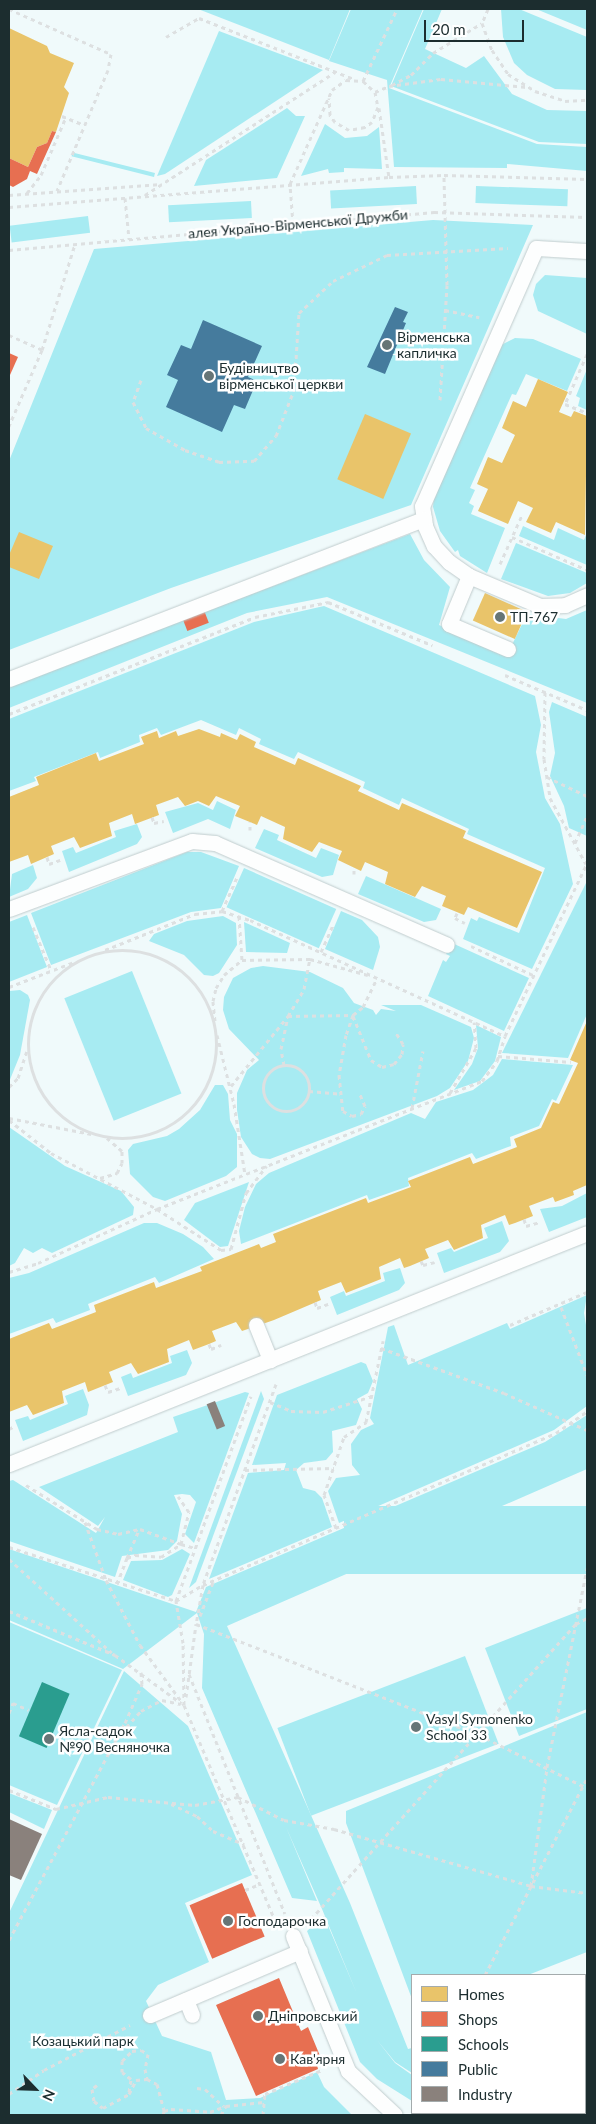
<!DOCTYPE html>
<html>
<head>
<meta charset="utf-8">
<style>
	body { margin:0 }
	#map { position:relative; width:596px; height:2124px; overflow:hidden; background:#f0fafb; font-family:Lato,sans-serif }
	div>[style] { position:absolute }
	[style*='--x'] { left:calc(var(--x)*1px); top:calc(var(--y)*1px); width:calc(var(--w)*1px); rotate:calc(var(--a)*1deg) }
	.green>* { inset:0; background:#a7ebf2; transform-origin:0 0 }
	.homes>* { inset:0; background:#e9c46a; transform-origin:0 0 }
	.shops>* { inset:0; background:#e76f51; transform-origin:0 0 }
	.schools>* { inset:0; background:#2a9d8f; transform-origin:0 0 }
	.public>* { inset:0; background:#457b9d }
	.industry>* { inset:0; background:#8a817c; transform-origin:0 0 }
	.path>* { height:3px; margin-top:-1.5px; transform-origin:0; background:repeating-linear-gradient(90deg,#dde0e1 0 4px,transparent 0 8px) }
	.path>.ring { margin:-1.5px; padding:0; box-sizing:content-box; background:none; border:3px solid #dde0e1; border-radius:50% }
	.roads { filter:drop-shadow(0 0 1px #c0cccd) drop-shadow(0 0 1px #c0cccd) }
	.service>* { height:15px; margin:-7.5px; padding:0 7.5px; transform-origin:7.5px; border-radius:7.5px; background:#fdfefe }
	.dots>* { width:14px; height:14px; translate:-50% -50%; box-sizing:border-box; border:2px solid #fff; border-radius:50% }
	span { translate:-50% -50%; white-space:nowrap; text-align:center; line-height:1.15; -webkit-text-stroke:5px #fff; paint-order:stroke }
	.street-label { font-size:14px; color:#1c2d2f }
	.poi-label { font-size:14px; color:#1c2d2f }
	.left { translate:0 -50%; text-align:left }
	.park-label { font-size:14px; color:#1b3134 }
	.frame { position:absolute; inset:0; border:10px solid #1c2d2f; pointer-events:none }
	.legend { position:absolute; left:411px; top:1974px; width:175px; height:140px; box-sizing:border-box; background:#fff; border:1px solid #a4abac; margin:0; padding:6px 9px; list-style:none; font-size:15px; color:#1c2d2f }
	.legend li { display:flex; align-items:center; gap:10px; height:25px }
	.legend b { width:25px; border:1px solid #a4abac }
	.north { position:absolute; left:10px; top:2064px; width:50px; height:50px; -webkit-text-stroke:4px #fff; paint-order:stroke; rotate:114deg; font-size:14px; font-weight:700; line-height:20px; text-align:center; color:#1c2d2f }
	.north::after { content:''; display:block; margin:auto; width:18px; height:22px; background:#1c2d2f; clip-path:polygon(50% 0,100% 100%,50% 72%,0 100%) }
	.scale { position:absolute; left:424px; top:20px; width:100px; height:22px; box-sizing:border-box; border:2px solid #1c2d2f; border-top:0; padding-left:6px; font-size:15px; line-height:18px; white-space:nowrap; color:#1c2d2f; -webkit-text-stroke:4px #fff; paint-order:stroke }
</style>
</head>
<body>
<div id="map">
	<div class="green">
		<i style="clip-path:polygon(198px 9px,350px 9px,329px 60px)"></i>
		<i style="clip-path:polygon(351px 9px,423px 9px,389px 88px,537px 144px,587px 147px,587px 171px,507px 164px,507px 168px,394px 167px,387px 80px,329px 61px)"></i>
		<i style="clip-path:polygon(424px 9px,442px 9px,425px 49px,466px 68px,484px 56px,512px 94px,547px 110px,587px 111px,587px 144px,539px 142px,391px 86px)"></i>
		<i style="clip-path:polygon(501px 9px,519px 9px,587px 37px,587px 90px,555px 89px,527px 75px,514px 63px,503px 37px)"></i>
		<i style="clip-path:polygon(536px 9px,587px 9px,587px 30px)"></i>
		<i style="clip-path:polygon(219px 31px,323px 70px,165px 174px,157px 176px)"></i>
		<i style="clip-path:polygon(287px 108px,296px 116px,305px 116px,277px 178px,194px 186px,206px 160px)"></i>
		<i style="clip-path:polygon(325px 124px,345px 138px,367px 136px,379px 127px,382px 169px,344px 168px,344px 172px,329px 173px,328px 169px,301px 176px)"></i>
		<i style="left:155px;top:173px;width:4px;height:85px;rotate:104deg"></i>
		<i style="left:416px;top:186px;width:18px;height:86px;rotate:87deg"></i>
		<i style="left:476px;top:186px;width:92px;height:17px;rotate:2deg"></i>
		<i style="left:251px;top:201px;width:17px;height:83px;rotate:87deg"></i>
		<i style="left:88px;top:216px;width:17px;height:79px;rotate:83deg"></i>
		<i style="clip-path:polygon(433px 220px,533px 225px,411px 505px,171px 588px,9px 650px,9px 461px,94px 249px)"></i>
		<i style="clip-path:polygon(545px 275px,587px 278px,587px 334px,538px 311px,533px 295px,536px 284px)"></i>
		<i style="clip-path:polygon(515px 338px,533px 339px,581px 359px,567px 391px,526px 374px,516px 395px,512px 394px,470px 488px,475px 490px,469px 503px,474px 506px,471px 514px,505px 528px,487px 573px,460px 556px,458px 550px,455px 552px,440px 531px,433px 507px,434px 496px,501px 345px)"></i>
		<i style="clip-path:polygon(587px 369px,587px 410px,578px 406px,580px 398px,576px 396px)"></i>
		<i style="clip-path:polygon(523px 526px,554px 540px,558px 528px,584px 540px,587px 533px,587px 565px,519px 536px)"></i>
		<i style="clip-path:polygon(410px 534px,424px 560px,450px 587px,439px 625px,507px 655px,527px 614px,566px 619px,587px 610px,587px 703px,327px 597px,247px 613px,9px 708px,9px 686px)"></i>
		<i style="clip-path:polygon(516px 543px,587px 573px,587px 583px,570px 593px,548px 596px,501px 579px)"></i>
		<i style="clip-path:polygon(324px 606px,535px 696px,541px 725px,536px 752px,545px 798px,560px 824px,573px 884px,532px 969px,463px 939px,471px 918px,477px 921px,479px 917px,519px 933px,545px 868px,467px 834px,469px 829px,402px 798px,399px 805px,363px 788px,365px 782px,298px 752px,294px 759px,259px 744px,261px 739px,239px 728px,236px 735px,201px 720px,161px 735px,157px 728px,139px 735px,140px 742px,100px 758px,98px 752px,34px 777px,36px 781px,9px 791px,9px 719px,254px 622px)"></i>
		<i style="clip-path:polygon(552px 702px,587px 717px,587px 836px,569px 828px,564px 806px,550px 776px,555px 753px,549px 712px)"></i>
		<i style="clip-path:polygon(217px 801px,236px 810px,230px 829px,208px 819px,173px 833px,165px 812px,198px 803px,213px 810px)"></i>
		<i style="clip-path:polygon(137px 824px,142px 837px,137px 844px,69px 872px,62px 851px,73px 847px,76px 853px,116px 837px,114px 831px)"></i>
		<i style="clip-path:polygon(264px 829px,279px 835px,277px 840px,316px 858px,321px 848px,339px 855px,333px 875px,322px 877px,255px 848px)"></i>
		<i style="clip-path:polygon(187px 852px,201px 852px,239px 866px,221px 908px,191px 912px,51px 965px,31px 913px)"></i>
		<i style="clip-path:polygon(33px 865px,37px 878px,28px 889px,9px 897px,12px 874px)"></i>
		<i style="left:244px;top:868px;width:101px;height:43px;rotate:24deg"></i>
		<i style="clip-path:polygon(366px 876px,441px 909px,436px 920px,424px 922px,358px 894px)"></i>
		<i style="clip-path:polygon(587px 881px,587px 1014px,568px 1058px,502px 1053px)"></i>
		<i style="clip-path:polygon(341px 911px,362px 920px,378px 937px,380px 947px,373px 970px,325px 949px)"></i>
		<i style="clip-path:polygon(27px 915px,47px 967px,9px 982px,9px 922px)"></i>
		<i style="clip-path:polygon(223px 916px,236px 923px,237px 945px,219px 973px,213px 976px,204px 975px,184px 955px,149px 941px,154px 934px,187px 921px)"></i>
		<i style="clip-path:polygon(244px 922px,290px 943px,287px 953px,246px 952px)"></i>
		<i style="clip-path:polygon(452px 943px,529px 978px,504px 1031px,428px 996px,443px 960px,446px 962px,450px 956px,446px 954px)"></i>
		<i style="clip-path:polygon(263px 966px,310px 972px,343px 988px,354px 1003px,373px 1010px,376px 1015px,381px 1009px,396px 1011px,381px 1005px,421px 1005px,471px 1027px,474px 1038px,468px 1061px,450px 1088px,437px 1096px,270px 1159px,260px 1158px,252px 1154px,241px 1137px,237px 1110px,237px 1093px,247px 1070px,259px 1060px,229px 1029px,223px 1010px,224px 997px,233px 978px,251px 968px)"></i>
		<i style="left:132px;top:971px;width:132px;height:73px;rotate:68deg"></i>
		<i style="clip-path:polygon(20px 990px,28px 995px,30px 1000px,20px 1055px,9px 1082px,9px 991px)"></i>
		<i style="clip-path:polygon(476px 1025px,501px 1037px,495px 1061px,480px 1081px,454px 1090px,472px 1064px,478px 1048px)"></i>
		<i style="clip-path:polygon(502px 1059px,573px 1065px,556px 1101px,552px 1099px,539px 1126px,510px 1137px,511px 1146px,476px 1159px,472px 1153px,408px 1178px,409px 1186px,369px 1200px,367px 1195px,241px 1244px,239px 1231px,245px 1207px,256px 1184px,269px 1173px,411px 1113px,425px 1119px,436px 1102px,473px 1090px,493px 1075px)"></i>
		<i style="clip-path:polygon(215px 1085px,223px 1085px,228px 1094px,230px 1120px,237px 1134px,237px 1167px,226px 1176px,165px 1201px,153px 1197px,130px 1174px,128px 1150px,133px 1144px,167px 1136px,179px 1129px,200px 1110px)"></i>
		<i style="clip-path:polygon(9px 1127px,65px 1166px,121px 1191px,134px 1207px,133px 1215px,52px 1253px,42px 1248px,33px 1253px,24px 1248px,15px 1263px,9px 1266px)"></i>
		<i style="clip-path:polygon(249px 1182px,228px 1246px,220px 1247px,184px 1220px,195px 1203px)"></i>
		<i style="clip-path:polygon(587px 1193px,587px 1217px,549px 1232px,540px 1209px,562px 1206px)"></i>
		<i style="clip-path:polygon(502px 1221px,509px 1241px,500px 1252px,444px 1273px,437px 1253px,451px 1248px,454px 1252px,488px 1238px,484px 1228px)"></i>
		<i style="clip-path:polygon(144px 1223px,157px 1223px,183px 1234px,203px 1247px,214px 1259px,159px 1283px,155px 1277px,88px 1304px,90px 1310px,56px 1323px,53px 1318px,9px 1334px,9px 1278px,29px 1273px)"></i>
		<i style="clip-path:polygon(400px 1268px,405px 1283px,399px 1290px,337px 1315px,330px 1297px,344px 1291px,346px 1296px,385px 1281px,383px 1273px)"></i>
		<i style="clip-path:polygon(587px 1295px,584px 1313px,587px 1331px,587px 1406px,554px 1430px,339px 1523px,328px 1491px,336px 1478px,360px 1475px,352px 1465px,351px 1444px,361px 1430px,374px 1424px,370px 1418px,388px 1327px,394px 1325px,408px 1365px,507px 1323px,510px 1329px)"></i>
		<i style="clip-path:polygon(187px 1350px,192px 1363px,186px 1375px,128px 1396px,121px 1377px,131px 1373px,133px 1378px,172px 1363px,170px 1356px)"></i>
		<i style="clip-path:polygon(361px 1362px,366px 1364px,373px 1381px,368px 1393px,357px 1399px,362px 1409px,356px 1425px,332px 1431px,333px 1452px,326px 1460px,304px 1463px,296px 1470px,303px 1488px,315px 1491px,322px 1498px,332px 1527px,209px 1579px,248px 1473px,284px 1470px,286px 1463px,252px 1465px,277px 1395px)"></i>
		<i style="clip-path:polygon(83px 1389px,89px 1405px,87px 1415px,23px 1441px,15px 1420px,28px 1416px,30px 1420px,68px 1404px,65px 1396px)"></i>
		<i style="clip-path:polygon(261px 1391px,264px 1399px,196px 1582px,189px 1588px)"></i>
		<i style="clip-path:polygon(245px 1392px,249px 1393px,194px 1543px,185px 1534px,196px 1502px,190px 1495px,182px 1494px,174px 1495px,182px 1514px,177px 1541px,168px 1550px,122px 1556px,115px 1577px,9px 1541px,9px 1481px,13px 1480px,96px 1533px,105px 1517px,98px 1526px,39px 1487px,178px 1432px,173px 1417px)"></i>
		<i style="clip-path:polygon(587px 1415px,587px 1469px,227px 1626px,350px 1903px,408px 2049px,412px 2048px,412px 2073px,395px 2062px,377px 2040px,395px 2063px,412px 2075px,412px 2101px,377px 2079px,360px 2062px,307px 1931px,324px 1916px,357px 1994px,322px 1909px,286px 1827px,317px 1901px,292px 1898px,202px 1688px,204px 1634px,197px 1613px,123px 1669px,9px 1620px,9px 1549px,196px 1612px,206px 1587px,545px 1442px)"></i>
		<i style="left:587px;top:1506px;width:68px;height:243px;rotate:90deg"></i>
		<i style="clip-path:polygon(182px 1549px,190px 1554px,172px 1595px,168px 1597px,123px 1580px,131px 1561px,162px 1560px)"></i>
		<i style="clip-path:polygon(587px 1608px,587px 1709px,519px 1736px,485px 1648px)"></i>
		<i style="clip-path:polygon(9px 1622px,122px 1670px,57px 1805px,9px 1785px)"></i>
		<i style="left:465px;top:1656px;width:94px;height:201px;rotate:69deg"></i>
		<i style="clip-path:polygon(124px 1671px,188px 1726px,252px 1875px,185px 1903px,209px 1962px,158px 1985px,146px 2001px,162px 2036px,211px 2052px,226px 2100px,260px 2098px,317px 2072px,324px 2087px,352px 2115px,9px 2115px,9px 1913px)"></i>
		<i style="clip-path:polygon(587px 1712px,587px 1952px,528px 1975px,412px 1975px,412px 1999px,346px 1823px,346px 1811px)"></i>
		<i style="clip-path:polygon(9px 1793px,52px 1810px,44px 1829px,9px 1812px)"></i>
	</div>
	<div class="homes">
		<i style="clip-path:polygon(9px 28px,47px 46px,50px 53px,74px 63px,64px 87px,69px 93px,56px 132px,52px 131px,47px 143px,37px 147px,28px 167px,9px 158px)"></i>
		<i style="clip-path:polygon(538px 379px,568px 392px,559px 412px,571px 417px,574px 411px,587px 416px,585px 535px,556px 522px,551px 533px,526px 522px,533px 508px,518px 501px,508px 524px,478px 511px,488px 489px,477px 484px,488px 457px,502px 463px,515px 435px,502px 428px,513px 401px,526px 407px)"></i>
		<i style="left:365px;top:414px;width:50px;height:71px;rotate:23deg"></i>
		<i style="clip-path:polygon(19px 532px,53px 546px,39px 579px,9px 567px,9px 555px)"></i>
		<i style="left:485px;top:593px;width:46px;height:30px;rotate:24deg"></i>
		<i style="clip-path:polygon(199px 729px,220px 737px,221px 733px,237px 740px,240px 734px,256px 742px,254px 747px,295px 765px,298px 758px,361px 786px,358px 791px,399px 810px,402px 803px,466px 831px,463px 838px,542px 872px,517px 928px,468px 907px,464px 915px,442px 906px,446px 896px,422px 886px,415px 897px,385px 884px,388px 872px,365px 862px,361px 871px,338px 860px,342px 851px,319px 842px,312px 852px,283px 839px,285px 827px,261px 816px,257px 825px,240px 818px,235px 816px,240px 806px,216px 796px,209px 806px,198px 801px,185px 806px,178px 797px,156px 805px,159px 815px,135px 824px,132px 814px,109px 823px,112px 836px,80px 848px,74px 837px,51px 846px,54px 854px,31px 864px,28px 855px,9px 862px,9px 797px,39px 785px,36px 777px,96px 753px,99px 761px,144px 744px,141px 737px,157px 731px,159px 738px,176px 731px,178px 736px)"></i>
		<i style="clip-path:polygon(587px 1021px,587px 1185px,573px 1191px,574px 1195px,555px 1202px,553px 1197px,529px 1206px,533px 1216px,515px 1223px,509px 1225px,505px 1215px,481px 1225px,483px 1238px,454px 1250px,448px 1240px,425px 1249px,429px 1258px,410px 1266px,404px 1268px,400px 1258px,379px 1267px,381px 1279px,346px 1293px,341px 1282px,318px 1291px,321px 1300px,274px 1320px,242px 1331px,236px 1322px,212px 1331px,216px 1341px,209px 1344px,193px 1350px,189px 1340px,167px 1349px,169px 1362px,138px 1374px,131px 1363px,109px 1372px,113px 1382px,88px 1392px,85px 1382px,62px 1391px,64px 1403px,33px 1415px,27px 1405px,9px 1412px,9px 1339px,49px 1323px,52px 1329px,96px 1312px,94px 1305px,154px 1282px,156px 1288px,202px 1271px,200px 1267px,259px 1244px,261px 1248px,276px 1242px,273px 1234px,366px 1198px,368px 1203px,411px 1187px,408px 1181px,470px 1157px,473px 1164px,517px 1147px,514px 1139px,541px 1128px,553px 1102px,559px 1104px,578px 1063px,570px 1060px)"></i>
	</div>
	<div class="shops">
		<i style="clip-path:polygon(52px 131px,56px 132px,37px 174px,30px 171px,27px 179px,13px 187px,9px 185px,9px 158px,28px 167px,37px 147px,47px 143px)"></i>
		<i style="clip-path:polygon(9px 353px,18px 357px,10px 375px,9px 374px)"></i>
		<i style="left:202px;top:605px;width:19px;height:23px;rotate:69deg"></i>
		<i style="left:242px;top:1883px;width:58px;height:57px;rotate:67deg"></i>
		<i style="clip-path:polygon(279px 1978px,301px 2031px,308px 2027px,323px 2063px,317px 2065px,318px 2069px,256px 2096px,216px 2005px)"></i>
	</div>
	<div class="schools">
		<i style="left:42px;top:1682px;width:30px;height:59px;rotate:23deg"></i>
	</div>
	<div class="public">
		<i style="clip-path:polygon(395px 307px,408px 312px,403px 322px,406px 323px,385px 374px,367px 367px)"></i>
		<i style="clip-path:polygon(203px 320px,262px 346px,248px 377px,257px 381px,245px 409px,234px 405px,222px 432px,166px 407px,178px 380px,167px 375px,181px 345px,191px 349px)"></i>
	</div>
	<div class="industry">
		<i style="left:215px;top:1401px;width:27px;height:9px;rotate:68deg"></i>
		<i style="clip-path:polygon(9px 1819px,42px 1834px,21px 1880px,9px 1875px)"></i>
	</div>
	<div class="path">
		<i style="--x:9;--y:9;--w:111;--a:23.8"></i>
		<i style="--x:111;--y:54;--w:16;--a:101"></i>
		<i style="--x:108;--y:70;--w:131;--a:112.9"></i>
		<i style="--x:488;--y:9;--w:15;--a:113"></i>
		<i style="--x:482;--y:23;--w:29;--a:70"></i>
		<i style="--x:492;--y:50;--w:29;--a:56"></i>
		<i style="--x:508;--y:74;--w:32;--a:32"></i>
		<i style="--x:535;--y:91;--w:32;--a:18"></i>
		<i style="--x:565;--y:101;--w:22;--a:-3"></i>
		<i style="--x:166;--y:37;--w:38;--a:-30"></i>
		<i style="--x:199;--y:18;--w:167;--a:21.5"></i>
		<i style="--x:363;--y:81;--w:80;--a:-64.7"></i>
		<i style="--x:392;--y:85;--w:21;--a:-28"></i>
		<i style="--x:411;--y:75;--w:31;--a:-45"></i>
		<i style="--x:433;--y:53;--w:57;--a:-31.5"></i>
		<i style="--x:375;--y:92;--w:15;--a:-23"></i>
		<i style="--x:389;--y:86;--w:52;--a:-7.7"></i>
		<i style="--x:441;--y:79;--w:86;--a:5.3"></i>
		<i style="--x:379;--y:108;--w:70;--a:81.8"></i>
		<i style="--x:62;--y:116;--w:24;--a:22"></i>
		<i style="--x:27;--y:193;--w:23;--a:-52"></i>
		<i style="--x:41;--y:175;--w:63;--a:-66.7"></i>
		<i style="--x:9;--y:195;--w:153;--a:-4.1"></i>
		<i style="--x:145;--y:195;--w:226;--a:-32.9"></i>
		<i style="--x:125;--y:198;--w:41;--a:84.4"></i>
		<i style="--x:9;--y:207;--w:381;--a:-4.5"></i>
		<i style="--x:389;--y:177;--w:55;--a:-2.1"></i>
		<i style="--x:444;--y:175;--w:143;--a:1.6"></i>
		<i style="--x:293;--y:224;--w:40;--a:-94.3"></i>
		<i style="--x:290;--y:184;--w:103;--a:-65.9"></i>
		<i style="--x:332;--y:90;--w:17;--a:-36"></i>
		<i style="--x:346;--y:80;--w:17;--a:3"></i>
		<i style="--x:363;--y:81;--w:16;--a:43"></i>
		<i style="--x:375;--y:92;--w:15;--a:79"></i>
		<i style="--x:378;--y:107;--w:16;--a:112"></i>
		<i style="--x:372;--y:122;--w:9;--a:144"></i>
		<i style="--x:365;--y:127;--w:16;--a:169"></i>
		<i style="--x:349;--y:130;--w:16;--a:-150"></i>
		<i style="--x:335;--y:122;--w:9;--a:-126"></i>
		<i style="--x:330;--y:115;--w:17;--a:-93"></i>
		<i style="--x:9;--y:250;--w:427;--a:-5.1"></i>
		<i style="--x:434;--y:212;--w:153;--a:1.9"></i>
		<i style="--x:445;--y:310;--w:35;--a:12"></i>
		<i style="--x:9;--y:335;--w:36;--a:24"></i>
		<i style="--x:42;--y:350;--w:83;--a:113.5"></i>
		<i style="--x:42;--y:350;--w:111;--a:-72.7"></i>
		<i style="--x:587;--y:354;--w:55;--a:113.7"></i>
		<i style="--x:565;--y:404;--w:24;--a:22"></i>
		<i style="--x:141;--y:380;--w:23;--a:110"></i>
		<i style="--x:133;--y:402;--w:29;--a:63"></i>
		<i style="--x:146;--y:428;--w:45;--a:29.4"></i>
		<i style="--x:185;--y:450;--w:36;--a:19"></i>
		<i style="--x:219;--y:462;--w:35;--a:-2"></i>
		<i style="--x:254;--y:461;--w:33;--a:-49"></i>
		<i style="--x:276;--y:436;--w:49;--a:-68.6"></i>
		<i style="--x:294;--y:390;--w:77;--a:-86.3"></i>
		<i style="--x:299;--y:313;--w:47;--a:-43.3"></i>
		<i style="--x:333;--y:281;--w:60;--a:-25.7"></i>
		<i style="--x:387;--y:255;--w:121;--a:-3.3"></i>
		<i style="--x:440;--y:400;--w:115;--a:-86.5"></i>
		<i style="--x:447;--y:285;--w:110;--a:-91.6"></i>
		<i style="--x:512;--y:537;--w:82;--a:23.7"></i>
		<i style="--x:500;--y:564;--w:54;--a:-65.8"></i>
		<i style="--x:505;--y:675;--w:89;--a:23.1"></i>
		<i style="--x:545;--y:692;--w:67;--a:90.9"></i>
		<i style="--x:544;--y:759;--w:39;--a:81"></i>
		<i style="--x:550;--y:798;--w:75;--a:61.4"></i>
		<i style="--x:9;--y:714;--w:264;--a:-21.5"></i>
		<i style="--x:255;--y:617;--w:75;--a:-11.6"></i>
		<i style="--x:328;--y:602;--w:113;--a:22.5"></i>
		<i style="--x:547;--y:777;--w:44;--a:25.4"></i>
		<i style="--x:152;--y:817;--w:6;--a:72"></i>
		<i style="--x:154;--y:823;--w:10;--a:-11"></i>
		<i style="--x:250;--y:830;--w:8;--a:-90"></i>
		<i style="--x:575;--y:843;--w:30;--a:-66"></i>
		<i style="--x:47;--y:857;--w:7;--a:74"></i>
		<i style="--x:49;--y:864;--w:12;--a:-20"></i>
		<i style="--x:354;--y:874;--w:6;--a:-90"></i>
		<i style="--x:222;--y:911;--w:36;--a:-66"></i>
		<i style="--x:457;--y:913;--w:5;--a:112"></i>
		<i style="--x:455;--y:918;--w:11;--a:27"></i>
		<i style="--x:239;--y:916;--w:44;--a:86.1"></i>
		<i style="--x:33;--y:927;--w:47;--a:67.3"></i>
		<i style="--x:471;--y:946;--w:71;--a:25.1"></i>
		<i style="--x:105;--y:950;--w:97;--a:-21.8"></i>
		<i style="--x:195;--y:914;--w:27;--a:-6"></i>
		<i style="--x:222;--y:911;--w:29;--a:18"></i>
		<i style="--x:250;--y:920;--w:280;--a:24.5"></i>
		<i class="ring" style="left:28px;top:950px;width:185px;height:185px"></i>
		<i style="--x:321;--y:952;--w:32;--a:-66"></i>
		<i style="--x:9;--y:987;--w:70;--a:-21"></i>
		<i style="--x:353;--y:1015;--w:21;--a:109"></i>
		<i style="--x:346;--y:1035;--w:41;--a:99.9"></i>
		<i style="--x:339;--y:1075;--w:36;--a:84"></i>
		<i style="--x:343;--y:1111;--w:10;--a:29"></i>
		<i style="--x:352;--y:1116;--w:9;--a:-13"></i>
		<i style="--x:361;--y:1114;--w:9;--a:-63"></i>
		<i style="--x:365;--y:1106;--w:13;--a:-113"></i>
		<i style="--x:353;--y:1016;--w:48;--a:67.8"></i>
		<i style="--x:371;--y:1060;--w:13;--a:32"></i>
		<i style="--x:382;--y:1067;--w:12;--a:-14"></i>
		<i style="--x:394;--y:1064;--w:13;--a:-51"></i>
		<i style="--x:402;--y:1054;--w:10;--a:-84"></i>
		<i style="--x:403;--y:1044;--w:13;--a:-122"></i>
		<i style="--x:215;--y:1021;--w:20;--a:-96"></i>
		<i style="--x:213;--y:1001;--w:13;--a:-77"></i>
		<i style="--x:216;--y:988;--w:15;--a:-58"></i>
		<i style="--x:224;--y:975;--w:23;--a:-40"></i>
		<i style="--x:242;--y:960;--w:68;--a:-0.8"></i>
		<i style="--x:310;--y:959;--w:60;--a:15.4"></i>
		<i style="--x:217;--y:1035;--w:71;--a:76.2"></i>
		<i style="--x:234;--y:1104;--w:71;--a:81.1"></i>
		<i style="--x:498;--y:1056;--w:73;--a:4.7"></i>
		<i style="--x:284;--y:1065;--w:16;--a:-101"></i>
		<i style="--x:281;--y:1049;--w:34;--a:-78"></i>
		<i style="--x:288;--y:1016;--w:65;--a:-0.9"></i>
		<i style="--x:353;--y:1015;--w:13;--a:-39"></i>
		<i style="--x:363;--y:1007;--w:32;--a:-64"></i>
		<i class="ring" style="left:263px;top:1065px;width:43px;height:43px"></i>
		<i style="--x:231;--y:1086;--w:90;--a:-50.8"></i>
		<i style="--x:288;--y:1016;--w:31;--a:-59"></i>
		<i style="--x:304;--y:989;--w:31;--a:-79"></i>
		<i style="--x:9;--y:1087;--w:13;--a:-45"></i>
		<i style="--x:18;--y:1078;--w:28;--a:-72"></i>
		<i style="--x:309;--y:1091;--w:32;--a:5"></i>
		<i style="--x:450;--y:1093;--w:52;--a:-60"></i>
		<i style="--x:476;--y:1048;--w:26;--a:-94"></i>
		<i style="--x:412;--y:1108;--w:58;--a:-79.1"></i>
		<i style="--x:9;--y:1118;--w:84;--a:11"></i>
		<i style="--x:9;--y:1120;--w:53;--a:38.2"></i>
		<i style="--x:51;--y:1153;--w:120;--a:27.8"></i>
		<i style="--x:157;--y:1209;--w:76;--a:32.6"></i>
		<i style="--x:221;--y:1250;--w:10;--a:-6"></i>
		<i style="--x:231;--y:1249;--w:58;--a:-75"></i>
		<i style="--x:246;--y:1193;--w:34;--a:-53"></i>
		<i style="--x:100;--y:1178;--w:18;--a:-16"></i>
		<i style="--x:117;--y:1173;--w:11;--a:-63"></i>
		<i style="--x:122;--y:1163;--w:12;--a:-90"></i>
		<i style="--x:122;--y:1151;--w:20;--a:-139"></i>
		<i style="--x:524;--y:1219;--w:7;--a:74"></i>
		<i style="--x:526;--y:1226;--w:15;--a:-16"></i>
		<i style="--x:421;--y:1261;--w:4;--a:63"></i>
		<i style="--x:423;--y:1265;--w:12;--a:-14"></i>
		<i style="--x:9;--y:1272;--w:30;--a:-17"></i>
		<i style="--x:38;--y:1263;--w:131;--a:-24.4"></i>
		<i style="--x:157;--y:1209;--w:349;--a:-21.5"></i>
		<i style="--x:482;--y:1081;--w:25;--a:-53"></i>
		<i style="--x:497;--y:1061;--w:26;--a:-72"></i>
		<i style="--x:505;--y:1036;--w:191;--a:-64.6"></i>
		<i style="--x:315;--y:1302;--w:6;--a:72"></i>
		<i style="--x:317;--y:1308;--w:12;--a:-20"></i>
		<i style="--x:561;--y:1307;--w:73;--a:69.1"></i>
		<i style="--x:510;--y:1325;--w:84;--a:-23.2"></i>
		<i style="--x:209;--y:1344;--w:5;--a:68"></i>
		<i style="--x:211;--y:1349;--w:11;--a:-22"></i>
		<i style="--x:381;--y:1348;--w:131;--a:20.1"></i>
		<i style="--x:504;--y:1393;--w:91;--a:24"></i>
		<i style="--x:276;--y:1384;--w:214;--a:110"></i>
		<i style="--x:203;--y:1585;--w:40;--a:100"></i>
		<i style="--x:196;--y:1624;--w:304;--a:21.4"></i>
		<i style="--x:479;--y:1735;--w:120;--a:26.1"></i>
		<i style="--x:105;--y:1385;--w:8;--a:67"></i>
		<i style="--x:108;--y:1392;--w:13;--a:-18"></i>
		<i style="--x:270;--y:1402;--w:23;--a:23"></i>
		<i style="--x:291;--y:1411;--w:32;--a:2"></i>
		<i style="--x:323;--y:1412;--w:52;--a:-18.1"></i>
		<i style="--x:9;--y:1429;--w:4;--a:-27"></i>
		<i style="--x:245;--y:1470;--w:89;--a:-1.3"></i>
		<i style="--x:26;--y:1485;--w:84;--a:31.8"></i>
		<i style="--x:97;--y:1529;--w:22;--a:13"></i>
		<i style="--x:118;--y:1534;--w:23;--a:-13"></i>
		<i style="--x:140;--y:1529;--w:44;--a:20.1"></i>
		<i style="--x:181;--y:1544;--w:33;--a:-76"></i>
		<i style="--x:189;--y:1512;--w:19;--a:-125"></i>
		<i style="--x:85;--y:1522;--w:62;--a:70.1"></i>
		<i style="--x:106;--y:1580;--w:73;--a:62.4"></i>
		<i style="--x:140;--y:1645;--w:74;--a:53.7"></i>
		<i style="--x:184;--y:1705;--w:233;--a:67.1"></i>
		<i style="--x:336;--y:1528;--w:35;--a:-110"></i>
		<i style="--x:324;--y:1495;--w:61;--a:-71"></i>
		<i style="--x:344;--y:1437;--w:27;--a:-34"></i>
		<i style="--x:366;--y:1422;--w:83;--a:-78.1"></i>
		<i style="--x:9;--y:1547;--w:176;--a:17.9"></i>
		<i style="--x:176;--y:1601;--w:31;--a:-31"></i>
		<i style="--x:203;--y:1585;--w:384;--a:-23.3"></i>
		<i style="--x:556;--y:1433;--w:38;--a:-35"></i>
		<i style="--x:127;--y:1558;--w:30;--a:-67"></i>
		<i style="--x:9;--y:1559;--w:139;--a:42.4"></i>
		<i style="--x:117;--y:1584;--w:28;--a:-69"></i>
		<i style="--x:127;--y:1558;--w:9;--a:-21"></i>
		<i style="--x:135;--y:1555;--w:26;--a:4"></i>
		<i style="--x:161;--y:1557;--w:24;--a:-33"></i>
		<i style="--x:181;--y:1544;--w:15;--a:16"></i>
		<i style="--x:9;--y:1611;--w:115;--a:22.5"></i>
		<i style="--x:115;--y:1655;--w:82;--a:36"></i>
		<i style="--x:200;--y:1616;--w:36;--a:-69"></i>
		<i style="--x:189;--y:1674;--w:258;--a:68.2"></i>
		<i style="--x:186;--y:1697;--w:74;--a:-82.2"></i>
		<i style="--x:184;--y:1705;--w:62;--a:-90.9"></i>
		<i style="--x:183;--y:1643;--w:43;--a:-99.5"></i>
		<i style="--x:176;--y:1601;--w:218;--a:-69.9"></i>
		<i style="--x:9;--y:1713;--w:11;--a:-68"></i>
		<i style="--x:13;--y:1703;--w:17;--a:24"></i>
		<i style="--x:121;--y:1733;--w:30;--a:-48"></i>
		<i style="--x:141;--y:1711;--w:24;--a:-28"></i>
		<i style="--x:162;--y:1700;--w:19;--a:12"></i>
		<i style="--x:9;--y:1790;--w:51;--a:22"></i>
		<i style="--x:56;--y:1809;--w:53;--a:-13"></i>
		<i style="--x:108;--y:1797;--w:87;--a:5.3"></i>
		<i style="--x:195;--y:1805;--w:44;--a:-10.5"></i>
		<i style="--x:238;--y:1797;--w:51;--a:26.6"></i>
		<i style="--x:284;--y:1820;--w:51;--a:10.2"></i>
		<i style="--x:334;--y:1829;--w:205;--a:16.1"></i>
		<i style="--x:531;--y:1886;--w:56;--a:7.1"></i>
		<i style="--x:171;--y:1804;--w:29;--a:25"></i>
		<i style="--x:197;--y:1816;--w:22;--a:43"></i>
		<i style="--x:213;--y:1831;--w:34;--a:23"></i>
		<i style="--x:531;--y:1886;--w:120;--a:-82.3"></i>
		<i style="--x:547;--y:1767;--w:203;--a:-78.6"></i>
		<i style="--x:245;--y:1890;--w:16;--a:-22"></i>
		<i style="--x:311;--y:1919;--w:397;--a:-48.1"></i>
		<i style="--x:576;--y:1624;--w:13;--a:-29"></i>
		<i style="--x:9;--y:1940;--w:246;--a:-61.9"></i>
		<i style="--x:125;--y:1723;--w:43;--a:-66.4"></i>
		<i style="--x:142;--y:1684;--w:12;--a:-95"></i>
		<i style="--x:485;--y:1975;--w:222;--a:-62.6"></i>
		<i style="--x:585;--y:2064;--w:2;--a:-27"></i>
		<i style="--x:97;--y:2085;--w:6;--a:141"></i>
		<i style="--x:92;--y:2089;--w:12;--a:81"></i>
		<i style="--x:94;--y:2101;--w:11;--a:38"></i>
		<i style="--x:103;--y:2108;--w:30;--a:-28"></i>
		<i style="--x:129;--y:2094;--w:16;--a:-63"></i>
		<i style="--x:136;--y:2080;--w:11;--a:-5"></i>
		<i style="--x:147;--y:2079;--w:11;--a:27"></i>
		<i style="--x:157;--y:2084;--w:28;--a:75"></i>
		<i style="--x:197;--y:2088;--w:8;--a:7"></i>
		<i style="--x:205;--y:2089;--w:25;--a:43"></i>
		<i style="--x:129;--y:2092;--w:13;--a:-81"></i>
		<i style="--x:131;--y:2079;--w:11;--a:-142"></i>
		<i style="--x:122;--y:2072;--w:11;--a:-90"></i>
		<i style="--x:122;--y:2061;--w:14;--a:-45"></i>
		<i style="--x:132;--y:2051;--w:9;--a:-6"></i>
		<i style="--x:141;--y:2050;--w:8;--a:30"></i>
		<i style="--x:148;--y:2054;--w:15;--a:101"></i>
		<i style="--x:145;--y:2069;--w:10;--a:79"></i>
		<i style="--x:9;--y:2094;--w:42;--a:-34.4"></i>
		<i style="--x:44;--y:2070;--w:97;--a:-27.6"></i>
		<i style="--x:163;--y:2115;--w:4;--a:-76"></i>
		<i style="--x:164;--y:2111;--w:7;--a:-16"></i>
		<i style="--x:171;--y:2109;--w:39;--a:4"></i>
		<i style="--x:210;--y:2112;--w:17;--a:-21"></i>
		<i style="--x:221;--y:2115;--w:10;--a:-61"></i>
		<i style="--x:226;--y:2106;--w:38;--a:-6"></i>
		<i style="--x:263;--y:2115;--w:21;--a:-85"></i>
		<i style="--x:265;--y:2094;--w:62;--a:-22.8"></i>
		<i style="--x:460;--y:2115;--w:6;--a:-18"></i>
	</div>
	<div class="roads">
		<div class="service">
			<i style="--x:587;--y:251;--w:51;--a:-176.6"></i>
			<i style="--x:536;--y:248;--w:282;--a:113.8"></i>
			<i style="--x:422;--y:506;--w:20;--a:81"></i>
			<i style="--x:425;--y:526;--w:22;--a:66"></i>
			<i style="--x:434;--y:546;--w:22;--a:47"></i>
			<i style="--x:449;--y:562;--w:24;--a:35"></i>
			<i style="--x:469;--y:576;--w:77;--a:22.9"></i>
			<i style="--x:540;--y:606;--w:25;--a:-2"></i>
			<i style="--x:565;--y:605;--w:24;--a:-24"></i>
			<i style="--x:469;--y:576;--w:52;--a:112.6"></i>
			<i style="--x:449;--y:624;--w:64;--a:23"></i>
			<i style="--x:9;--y:679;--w:445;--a:-21.1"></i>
			<i style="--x:9;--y:909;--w:195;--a:-20.4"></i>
			<i style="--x:192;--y:841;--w:23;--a:5"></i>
			<i style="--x:215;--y:843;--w:253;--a:23.7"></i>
			<i style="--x:256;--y:1325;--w:38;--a:68"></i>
			<i style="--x:9;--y:1464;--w:622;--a:-21.78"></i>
			<i style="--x:293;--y:1936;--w:146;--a:67.8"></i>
			<i style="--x:348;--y:2071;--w:64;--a:43.1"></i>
			<i style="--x:186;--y:2000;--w:16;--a:68"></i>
			<i style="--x:150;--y:2015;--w:163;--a:-23.1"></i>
			<i style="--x:585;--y:2107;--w:3;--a:45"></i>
		</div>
	</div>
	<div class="dots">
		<i style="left:387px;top:345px;background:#667576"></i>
		<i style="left:209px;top:376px;background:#667576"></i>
		<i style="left:500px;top:617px;background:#667576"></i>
		<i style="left:416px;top:1727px;background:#667576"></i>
		<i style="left:49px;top:1739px;background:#667576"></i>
		<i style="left:228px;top:1921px;background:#667576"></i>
		<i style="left:258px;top:2016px;background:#667576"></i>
		<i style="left:280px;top:2059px;background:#667576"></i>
	</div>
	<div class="street-label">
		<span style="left:298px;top:224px;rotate:-5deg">алея Україно-Вірменської Дружби</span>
	</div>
	<div class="poi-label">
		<span class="left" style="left:397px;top:345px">Вірменська<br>капличка</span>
		<span class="left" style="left:219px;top:376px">Будівництво<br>вірменської церкви</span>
		<span class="left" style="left:510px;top:617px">ТП-767</span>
		<span class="left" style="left:426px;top:1727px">Vasyl Symonenko<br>School 33</span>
		<span class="left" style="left:59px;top:1739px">Ясла-садок<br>№90 Весняночка</span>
		<span class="left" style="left:238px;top:1921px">Господарочка</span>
		<span class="left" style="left:268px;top:2016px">Дніпровський</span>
		<span class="left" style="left:290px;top:2059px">Кав'ярня</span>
	</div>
	<div class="park-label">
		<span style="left:83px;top:2041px">Козацький парк</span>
	</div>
	<div class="frame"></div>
	<ul class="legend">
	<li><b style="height:14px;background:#e9c46a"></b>Homes</li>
	<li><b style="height:14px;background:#e76f51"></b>Shops</li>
	<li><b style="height:14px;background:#2a9d8f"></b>Schools</li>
	<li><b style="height:14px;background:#457b9d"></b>Public</li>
	<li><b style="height:14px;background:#8a817c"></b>Industry</li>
	</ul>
	<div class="north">N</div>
	<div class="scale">20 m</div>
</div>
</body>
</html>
